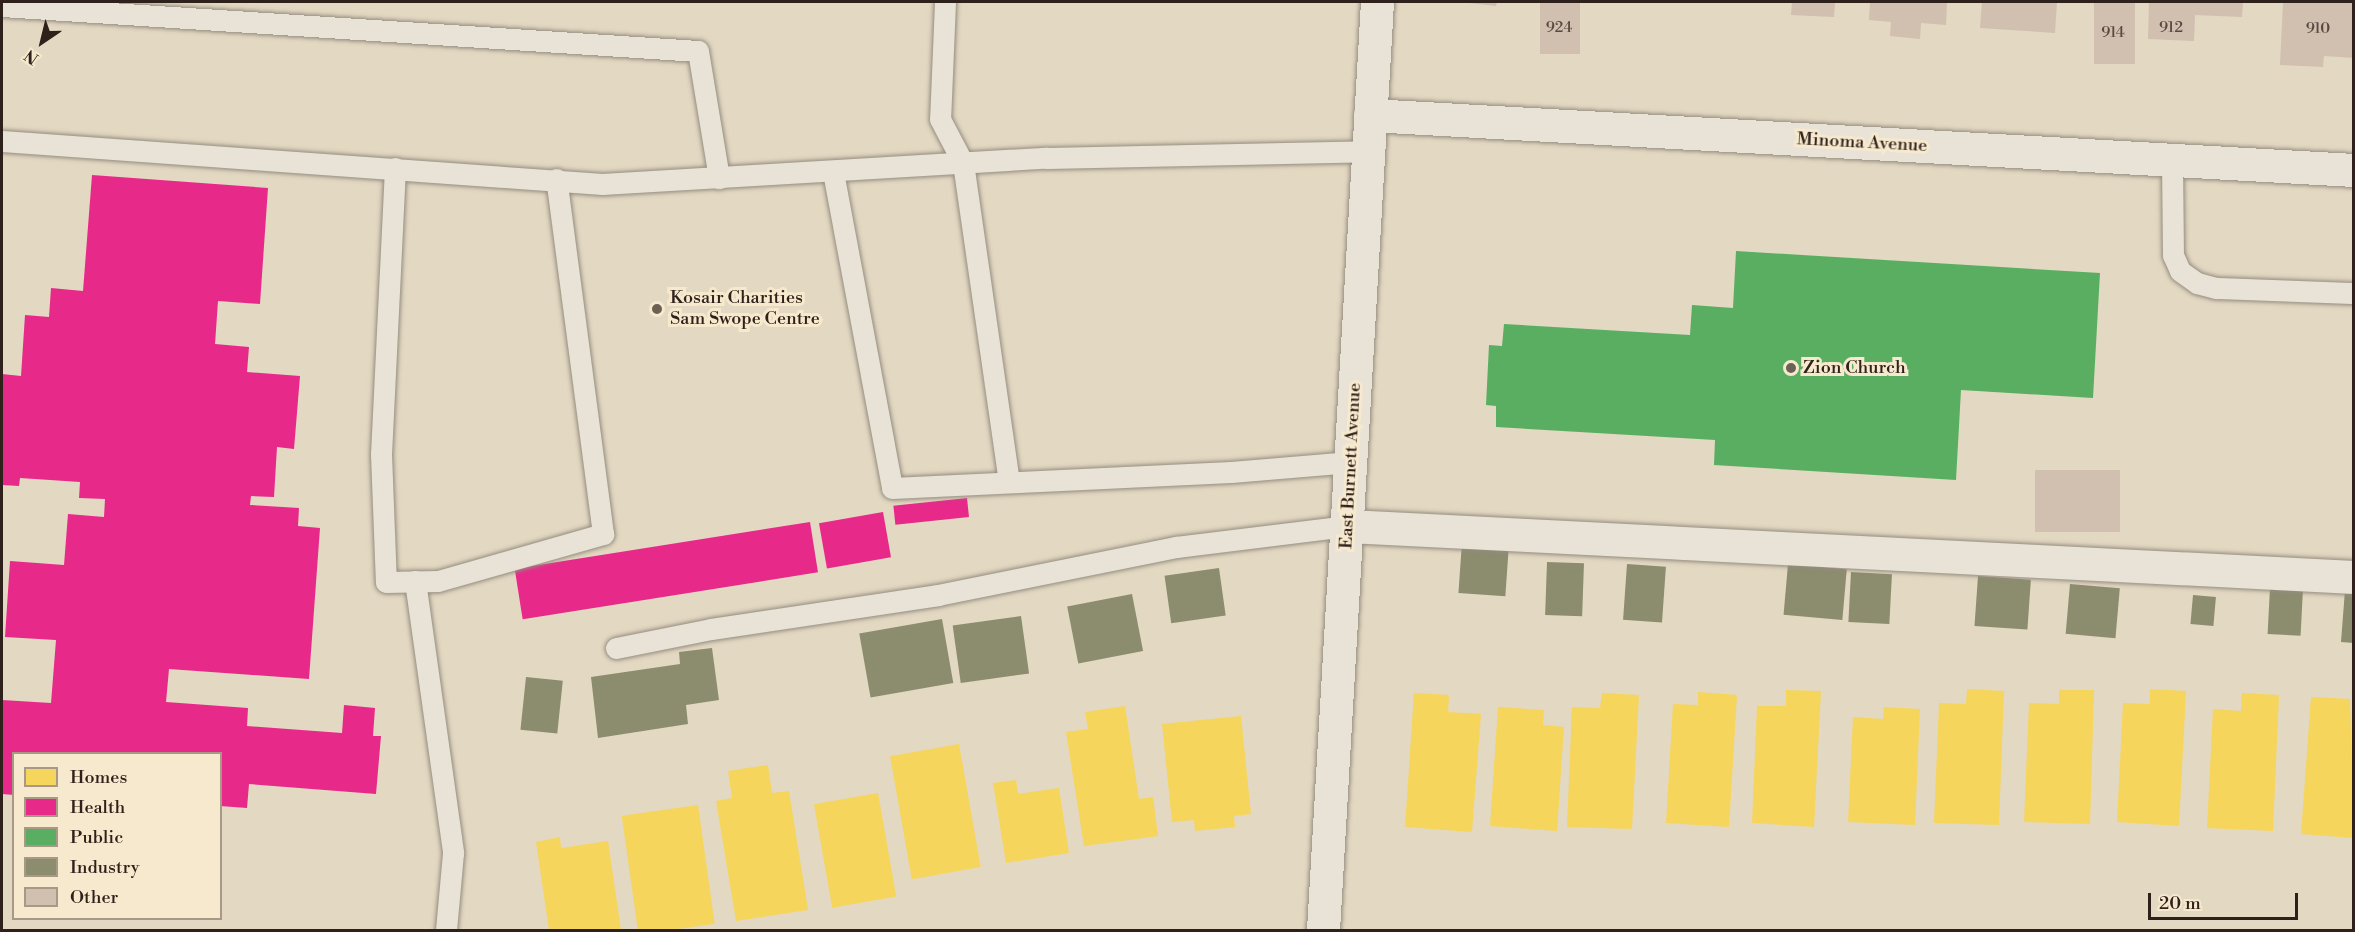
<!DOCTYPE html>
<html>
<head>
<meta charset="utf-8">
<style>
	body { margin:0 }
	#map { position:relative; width:2355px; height:932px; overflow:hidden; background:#e3d8c1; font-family:"Libre Bodoni",serif }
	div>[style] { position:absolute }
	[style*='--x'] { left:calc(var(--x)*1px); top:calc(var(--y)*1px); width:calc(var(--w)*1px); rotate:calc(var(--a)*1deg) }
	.homes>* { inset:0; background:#f6d55c; transform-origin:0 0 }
	.health>* { inset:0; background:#e7298a; transform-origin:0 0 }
	.public>* { inset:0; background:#5aae61 }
	.industry>* { inset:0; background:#8c8c6e; transform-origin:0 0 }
	.building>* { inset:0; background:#d1bfb0; transform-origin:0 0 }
	.roads { filter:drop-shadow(0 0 2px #958d80) drop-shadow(0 0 2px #958d80) }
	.service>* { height:21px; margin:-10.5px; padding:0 10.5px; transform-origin:10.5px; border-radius:10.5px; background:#e8e2d7 }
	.minor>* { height:33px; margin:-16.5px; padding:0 16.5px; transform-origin:16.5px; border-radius:16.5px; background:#e8e2d7 }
	.tertiary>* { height:33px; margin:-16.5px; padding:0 16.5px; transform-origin:16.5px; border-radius:16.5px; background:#e8e2d7 }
	.dots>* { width:16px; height:16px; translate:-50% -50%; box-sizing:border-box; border:3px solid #f7e9cd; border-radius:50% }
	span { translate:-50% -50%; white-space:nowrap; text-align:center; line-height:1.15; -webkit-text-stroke:6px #f7e9cd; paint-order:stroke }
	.number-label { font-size:15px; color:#574840 }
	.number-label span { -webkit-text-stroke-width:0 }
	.street-label { font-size:18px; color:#2e201a }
	.poi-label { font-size:18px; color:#2e201a }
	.left { translate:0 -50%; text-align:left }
	.frame { position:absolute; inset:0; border:3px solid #2e201a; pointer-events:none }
	.legend { position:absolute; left:12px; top:752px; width:210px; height:168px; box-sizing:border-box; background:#f7e9cd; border:2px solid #a79985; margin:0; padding:8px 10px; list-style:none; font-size:18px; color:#2e201a }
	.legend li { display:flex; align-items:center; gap:12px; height:30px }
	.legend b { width:30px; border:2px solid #a79985 }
	.north { position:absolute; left:12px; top:12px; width:60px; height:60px; -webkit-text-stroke:4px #f7e9cd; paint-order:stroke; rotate:215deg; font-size:16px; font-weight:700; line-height:24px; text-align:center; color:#2e201a }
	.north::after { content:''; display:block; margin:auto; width:21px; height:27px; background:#2e201a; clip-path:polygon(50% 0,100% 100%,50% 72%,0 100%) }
	.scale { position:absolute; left:2148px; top:893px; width:150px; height:27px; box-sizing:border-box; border:3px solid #2e201a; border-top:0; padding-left:8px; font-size:18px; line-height:21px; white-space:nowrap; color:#2e201a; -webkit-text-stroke:4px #f7e9cd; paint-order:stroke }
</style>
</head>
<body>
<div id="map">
	<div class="homes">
		<i style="clip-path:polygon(1967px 689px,2004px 691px,1999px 825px,1934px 823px,1939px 703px,1966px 704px)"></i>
		<i style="clip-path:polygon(2150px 689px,2186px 691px,2179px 826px,2117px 822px,2123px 703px,2150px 704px)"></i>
		<i style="clip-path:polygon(1786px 690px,1821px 691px,1814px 827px,1752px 823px,1757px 706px,1786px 706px)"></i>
		<i style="clip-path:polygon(2059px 690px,2094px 690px,2090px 824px,2024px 822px,2029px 703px,2059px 704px)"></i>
		<i style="clip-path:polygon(1698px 692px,1737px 695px,1729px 827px,1666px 823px,1673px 704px,1698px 705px)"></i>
		<i style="clip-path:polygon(1414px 693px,1449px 695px,1448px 712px,1481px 714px,1472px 832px,1405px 827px)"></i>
		<i style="clip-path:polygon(1602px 693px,1639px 695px,1632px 829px,1567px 827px,1572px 707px,1600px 708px)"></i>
		<i style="clip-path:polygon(2242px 693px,2279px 695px,2273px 831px,2207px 828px,2213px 709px,2241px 711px)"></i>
		<i style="clip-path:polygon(2311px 697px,2350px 699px,2354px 838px,2301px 834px)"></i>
		<i style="clip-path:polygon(1125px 706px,1139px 799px,1153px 797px,1158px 836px,1084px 846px,1066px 732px,1088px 729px,1085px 712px)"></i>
		<i style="clip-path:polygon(1498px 707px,1544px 710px,1543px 725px,1564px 727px,1557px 831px,1490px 826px)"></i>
		<i style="clip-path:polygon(1884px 707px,1920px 709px,1915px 825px,1848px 822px,1853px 717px,1883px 719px)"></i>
		<i style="clip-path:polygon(1241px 716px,1251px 814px,1234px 816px,1235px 827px,1195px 831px,1194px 820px,1172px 822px,1162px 724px)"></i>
		<i style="left:959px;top:744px;width:125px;height:70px;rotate:80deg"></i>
		<i style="clip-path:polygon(768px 765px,772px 793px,789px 791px,808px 910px,736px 921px,716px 801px,732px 798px,728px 771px)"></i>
		<i style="clip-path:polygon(1016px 780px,1018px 794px,1059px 788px,1069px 853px,1006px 863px,993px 783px)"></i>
		<i style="left:878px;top:793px;width:105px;height:65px;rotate:80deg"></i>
		<i style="left:698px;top:805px;width:120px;height:77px;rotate:82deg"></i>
		<i style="clip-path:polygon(560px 837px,561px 848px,608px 841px,621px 930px,549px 930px,536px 842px)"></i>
	</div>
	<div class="health">
		<i style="clip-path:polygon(92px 175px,268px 188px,260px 304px,218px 301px,215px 344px,249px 347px,247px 372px,300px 376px,294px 449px,277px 447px,274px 497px,251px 496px,250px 505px,299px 508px,298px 526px,320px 528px,309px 679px,169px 669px,166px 702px,248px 708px,247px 726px,342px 733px,344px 705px,375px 708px,373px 736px,381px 736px,376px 794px,249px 784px,247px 808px,220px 806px,220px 754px,14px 754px,14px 795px,2px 794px,2px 700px,51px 703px,56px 640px,5px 637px,10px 561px,64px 565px,68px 514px,104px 517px,105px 499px,79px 498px,80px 482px,20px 478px,19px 486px,2px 485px,2px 374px,21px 376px,25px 315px,49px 317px,51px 288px,83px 291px)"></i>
		<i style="left:967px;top:498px;width:19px;height:74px;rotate:84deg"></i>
		<i style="left:883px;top:512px;width:46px;height:65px;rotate:80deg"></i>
		<i style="left:810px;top:522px;width:51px;height:299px;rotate:81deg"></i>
	</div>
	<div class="public">
		<i style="clip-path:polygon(1736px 251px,2100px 273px,2093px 398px,1961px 390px,1956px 480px,1714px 465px,1715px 440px,1496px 427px,1496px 406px,1486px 405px,1489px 345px,1502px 346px,1504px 324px,1690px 335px,1692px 305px,1733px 308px)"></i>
	</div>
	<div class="industry">
		<i style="left:1462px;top:542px;width:47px;height:51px;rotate:4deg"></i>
		<i style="left:1547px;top:562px;width:37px;height:53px;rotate:2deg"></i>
		<i style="left:1627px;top:564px;width:39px;height:56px;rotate:4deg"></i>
		<i style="left:1788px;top:564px;width:59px;height:51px;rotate:5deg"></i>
		<i style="left:1219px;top:568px;width:48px;height:55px;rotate:82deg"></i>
		<i style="left:1851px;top:572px;width:41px;height:50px;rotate:3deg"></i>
		<i style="left:1978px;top:576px;width:53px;height:50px;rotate:4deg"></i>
		<i style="left:2070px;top:584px;width:50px;height:50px;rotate:5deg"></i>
		<i style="left:2270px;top:588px;width:33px;height:46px;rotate:3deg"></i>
		<i style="clip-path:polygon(2345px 590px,2354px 591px,2354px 643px,2341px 642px)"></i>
		<i style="left:1132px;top:594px;width:58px;height:66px;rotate:79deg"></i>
		<i style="left:2193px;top:595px;width:23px;height:29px;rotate:5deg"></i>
		<i style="left:1021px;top:616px;width:58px;height:69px;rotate:82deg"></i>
		<i style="left:942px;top:619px;width:65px;height:84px;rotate:80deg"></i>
		<i style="clip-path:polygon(712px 648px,719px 700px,686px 705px,688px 724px,598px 738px,591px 677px,680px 664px,679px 652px)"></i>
		<i style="left:526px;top:677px;width:37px;height:53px;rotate:6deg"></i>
	</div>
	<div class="building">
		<i style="clip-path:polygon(1460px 2px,1497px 2px,1496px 6px)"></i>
		<i style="left:1540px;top:2px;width:40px;height:52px"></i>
		<i style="clip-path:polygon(1792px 2px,1835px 2px,1834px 17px,1791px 15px)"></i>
		<i style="clip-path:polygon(1870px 2px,1947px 2px,1946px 25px,1921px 23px,1920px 39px,1890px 36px,1891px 22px,1869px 20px)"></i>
		<i style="clip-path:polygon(1982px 2px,2057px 2px,2055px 33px,1980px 28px)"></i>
		<i style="left:2094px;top:2px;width:41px;height:62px"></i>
		<i style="clip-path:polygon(2149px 2px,2243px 2px,2242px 17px,2195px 15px,2194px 41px,2148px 39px)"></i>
		<i style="clip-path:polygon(2283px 2px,2354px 2px,2354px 58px,2324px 56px,2323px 67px,2280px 65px)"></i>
		<i style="left:2035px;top:470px;width:85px;height:62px"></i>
	</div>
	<div class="roads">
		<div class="service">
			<i style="--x:945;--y:2;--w:117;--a:92.4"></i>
			<i style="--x:940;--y:119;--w:50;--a:62.4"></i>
			<i style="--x:963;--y:163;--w:322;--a:81.8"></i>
			<i style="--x:2;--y:6;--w:697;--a:3.7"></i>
			<i style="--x:698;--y:51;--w:129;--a:80.6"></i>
			<i style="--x:2;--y:141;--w:602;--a:4.1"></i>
			<i style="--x:602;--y:184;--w:445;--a:-3.4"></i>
			<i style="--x:1046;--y:158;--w:323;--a:-1.2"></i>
			<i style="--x:2172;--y:160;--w:95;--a:89.4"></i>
			<i style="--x:2173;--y:255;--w:17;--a:66"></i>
			<i style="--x:2180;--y:271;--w:21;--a:35"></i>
			<i style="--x:2197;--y:283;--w:20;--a:15"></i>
			<i style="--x:2216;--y:288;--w:138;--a:2.1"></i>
			<i style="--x:395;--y:168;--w:286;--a:92.8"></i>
			<i style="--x:381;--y:454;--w:128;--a:87.8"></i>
			<i style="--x:386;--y:582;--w:52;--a:-1.1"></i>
			<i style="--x:438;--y:581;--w:172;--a:-15.9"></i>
			<i style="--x:603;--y:534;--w:358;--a:-97.5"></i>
			<i style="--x:833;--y:172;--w:321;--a:79.4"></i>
			<i style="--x:892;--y:488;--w:339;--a:-2.7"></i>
			<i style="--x:1231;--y:472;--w:120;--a:-4.8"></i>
			<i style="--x:415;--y:581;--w:275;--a:82"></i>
			<i style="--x:453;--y:853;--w:77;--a:95.2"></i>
			<i style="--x:616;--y:648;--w:97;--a:-11.3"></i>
			<i style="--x:711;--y:629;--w:230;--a:-8.5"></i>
			<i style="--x:938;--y:595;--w:243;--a:-11.4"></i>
			<i style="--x:1176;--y:547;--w:173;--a:-7"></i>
		</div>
		<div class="minor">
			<i style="--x:1370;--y:115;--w:986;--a:3.2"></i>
			<i style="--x:1348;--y:526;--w:1007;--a:2.9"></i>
		</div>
		<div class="tertiary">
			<i style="--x:1323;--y:930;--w:930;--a:-86.67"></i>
		</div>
	</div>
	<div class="dots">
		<i style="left:657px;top:309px;background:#6d6054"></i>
		<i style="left:1791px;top:368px;background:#6d6054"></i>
	</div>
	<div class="number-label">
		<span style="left:1559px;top:28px">924</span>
		<span style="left:2171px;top:28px">912</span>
		<span style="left:2318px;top:29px">910</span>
		<span style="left:2113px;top:33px">914</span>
	</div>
	<div class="street-label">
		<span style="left:1862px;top:143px;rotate:3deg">Minoma Avenue</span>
		<span style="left:1351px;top:466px;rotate:-87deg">East Burnett Avenue</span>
	</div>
	<div class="poi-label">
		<span class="left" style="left:670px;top:309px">Kosair Charities<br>Sam Swope Centre</span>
		<span class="left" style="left:1803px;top:368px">Zion Church</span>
	</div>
	<div class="frame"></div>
	<ul class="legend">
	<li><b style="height:16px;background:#f6d55c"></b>Homes</li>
	<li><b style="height:16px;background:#e7298a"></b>Health</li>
	<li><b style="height:16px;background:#5aae61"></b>Public</li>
	<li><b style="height:16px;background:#8c8c6e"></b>Industry</li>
	<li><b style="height:16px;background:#d1bfb0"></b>Other</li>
	</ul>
	<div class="north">N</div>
	<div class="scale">20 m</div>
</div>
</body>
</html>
